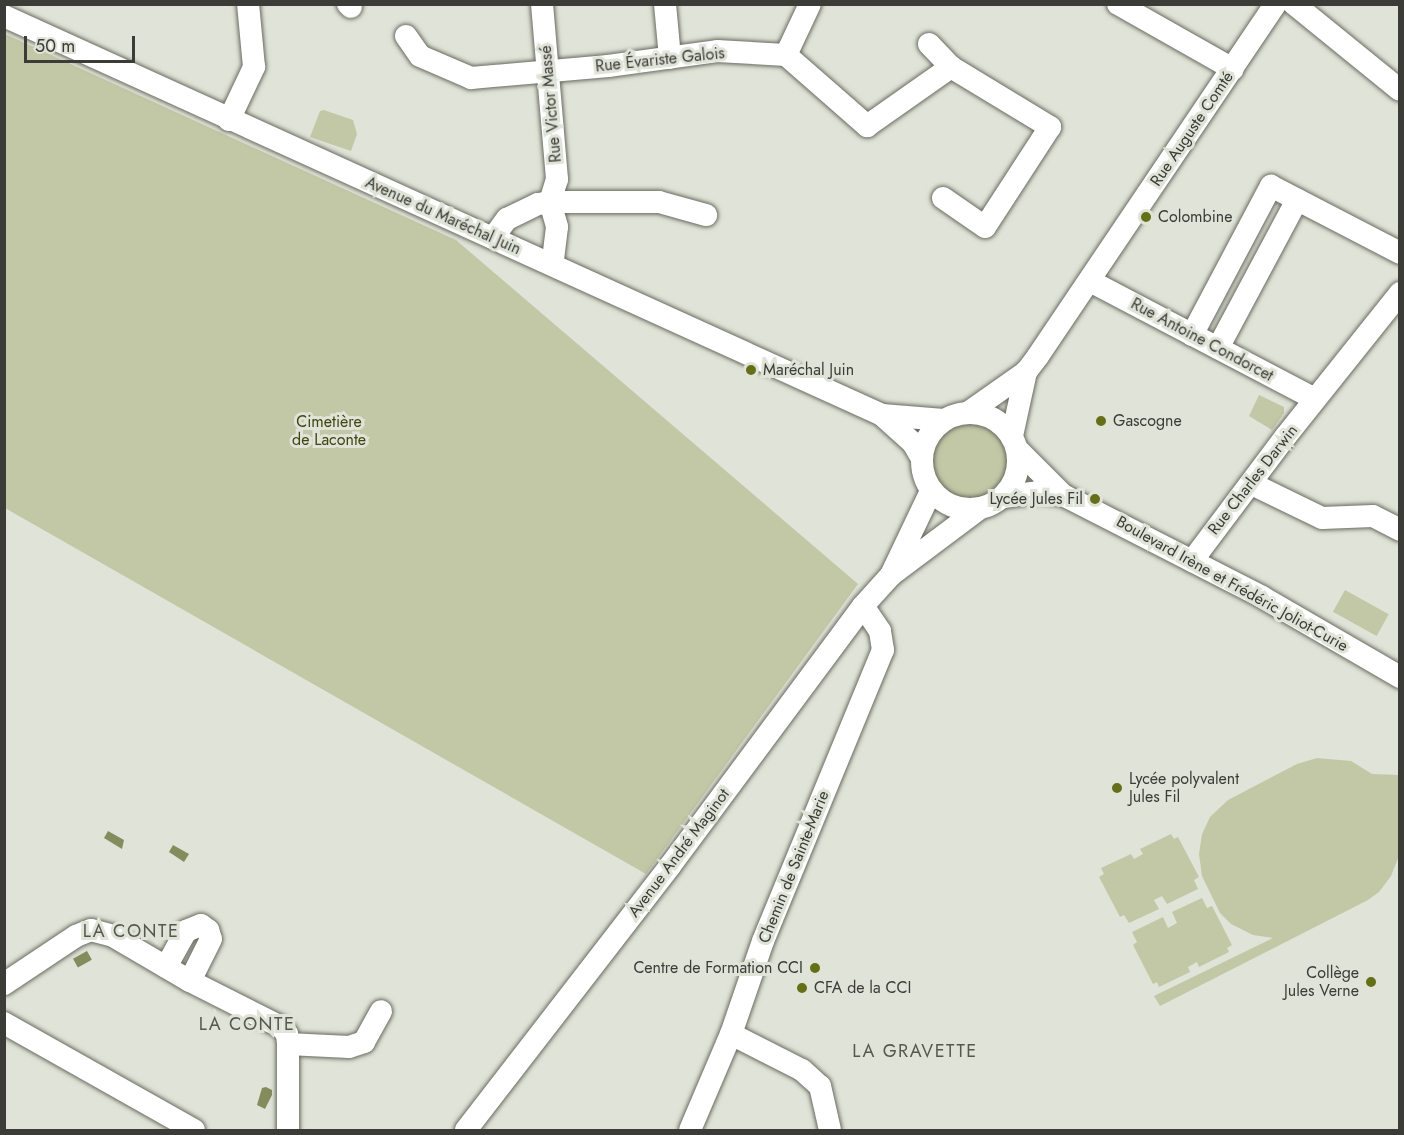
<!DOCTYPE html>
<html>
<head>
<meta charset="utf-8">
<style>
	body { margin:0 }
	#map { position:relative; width:1404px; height:1135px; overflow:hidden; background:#e0e3d7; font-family:Jost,sans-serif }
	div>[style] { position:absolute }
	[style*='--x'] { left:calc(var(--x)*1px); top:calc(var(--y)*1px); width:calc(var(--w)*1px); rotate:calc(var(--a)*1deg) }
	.green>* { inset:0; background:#c2c8a6; transform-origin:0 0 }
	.round { border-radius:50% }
	.water>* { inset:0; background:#848c5e; transform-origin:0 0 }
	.roads { filter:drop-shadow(0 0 2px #696b61) drop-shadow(0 0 2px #696b61) }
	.minor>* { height:22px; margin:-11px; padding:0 11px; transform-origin:11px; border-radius:11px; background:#fff }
	.minor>.ring { margin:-11px; padding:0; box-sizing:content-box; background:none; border:22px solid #fff; border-radius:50% }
	.dots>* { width:16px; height:16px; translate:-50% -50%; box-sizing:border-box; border:3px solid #e0e3d7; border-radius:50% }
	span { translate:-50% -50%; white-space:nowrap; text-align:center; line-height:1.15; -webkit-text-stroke:6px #e0e3d7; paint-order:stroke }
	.street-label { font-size:16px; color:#3b3b37 }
	.poi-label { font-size:16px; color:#3b3b37 }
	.left { translate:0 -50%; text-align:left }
	.right { translate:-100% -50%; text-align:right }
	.park-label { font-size:16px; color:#3e450d }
	.neighbourhood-label { font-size:18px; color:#56584e; letter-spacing:1.5px }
	.frame { position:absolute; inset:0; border:6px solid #3b3b37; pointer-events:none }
	.scale { position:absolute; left:24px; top:36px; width:111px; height:27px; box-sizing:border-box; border:3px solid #3b3b37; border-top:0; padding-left:8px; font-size:18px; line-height:21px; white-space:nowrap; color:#3b3b37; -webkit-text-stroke:4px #e0e3d7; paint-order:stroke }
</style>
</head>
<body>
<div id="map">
	<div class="green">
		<i style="clip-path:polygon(5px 34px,456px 240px,858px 584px,646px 874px,5px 508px)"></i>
		<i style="clip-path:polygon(324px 110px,353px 120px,357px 134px,351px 151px,310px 137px,320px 111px)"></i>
		<i style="clip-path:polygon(1259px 395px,1284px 407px,1284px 413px,1272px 430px,1249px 416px)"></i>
		<i class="round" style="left:932px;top:422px;width:78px;height:78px"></i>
		<i style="left:1345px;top:590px;width:50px;height:25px;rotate:29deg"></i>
		<i style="clip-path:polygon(1317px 758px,1351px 761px,1372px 774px,1399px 775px,1399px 856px,1391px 876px,1379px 892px,1368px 900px,1160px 1006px,1154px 996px,1273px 938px,1253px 935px,1231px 924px,1220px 913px,1202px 876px,1199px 854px,1202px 834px,1210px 817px,1228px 800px,1297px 764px)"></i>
		<i style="clip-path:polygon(1171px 834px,1174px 839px,1178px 837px,1199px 877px,1194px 880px,1198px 889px,1167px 904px,1162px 896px,1154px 900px,1159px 909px,1129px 923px,1124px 915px,1120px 917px,1099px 877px,1104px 874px,1101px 868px,1131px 854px,1134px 859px,1143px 854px,1140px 849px)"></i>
		<i style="clip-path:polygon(1202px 898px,1207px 908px,1212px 906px,1232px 945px,1227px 948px,1229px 952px,1199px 967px,1197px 962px,1188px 967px,1190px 972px,1159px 987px,1157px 982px,1153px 984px,1133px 945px,1137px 942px,1132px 932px,1163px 917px,1168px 928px,1177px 923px,1172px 912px)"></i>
	</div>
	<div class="water">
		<i style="clip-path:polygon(108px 831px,124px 840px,122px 849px,104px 838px)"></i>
		<i style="clip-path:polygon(173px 845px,189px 854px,184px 862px,169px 852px)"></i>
		<i style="left:87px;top:951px;width:10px;height:16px;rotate:61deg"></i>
		<i style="clip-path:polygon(266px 1087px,272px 1090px,272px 1095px,265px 1109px,257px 1105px,262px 1088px)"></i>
	</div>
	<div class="roads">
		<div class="minor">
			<i style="--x:348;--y:4;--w:4;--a:45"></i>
			<i style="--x:542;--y:4;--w:176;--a:85.1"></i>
			<i style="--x:557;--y:179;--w:24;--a:107"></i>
			<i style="--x:550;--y:202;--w:109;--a:0"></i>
			<i style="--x:659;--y:202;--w:49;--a:15.5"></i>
			<i style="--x:665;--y:4;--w:54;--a:84.7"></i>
			<i style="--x:1118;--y:4;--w:132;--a:29.5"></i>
			<i style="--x:1294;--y:4;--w:136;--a:39.1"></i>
			<i style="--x:4;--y:16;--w:964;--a:24.44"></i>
			<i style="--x:882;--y:415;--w:42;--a:42.1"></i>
			<i style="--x:913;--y:443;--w:16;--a:60"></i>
			<i style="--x:406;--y:36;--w:24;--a:55"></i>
			<i style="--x:420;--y:56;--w:56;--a:23.3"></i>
			<i style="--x:471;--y:78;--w:138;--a:-5"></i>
			<i style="--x:608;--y:66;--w:110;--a:-7.8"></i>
			<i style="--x:717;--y:51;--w:69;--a:3.3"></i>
			<i style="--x:786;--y:55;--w:56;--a:-64.8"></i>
			<i style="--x:929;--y:44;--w:32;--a:46"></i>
			<i style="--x:786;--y:55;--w:108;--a:41.2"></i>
			<i style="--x:867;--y:126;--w:103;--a:-35.1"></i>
			<i style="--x:951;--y:67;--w:116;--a:31.2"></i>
			<i style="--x:1050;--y:127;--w:119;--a:123"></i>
			<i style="--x:985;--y:227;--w:51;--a:-145.4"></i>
			<i style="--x:229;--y:120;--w:59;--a:-64.7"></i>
			<i style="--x:254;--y:67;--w:63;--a:-95.4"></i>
			<i style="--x:493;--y:238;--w:24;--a:-54"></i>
			<i style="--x:507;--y:219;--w:34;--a:-26"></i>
			<i style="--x:538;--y:204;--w:12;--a:-9"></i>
			<i style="--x:550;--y:202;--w:26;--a:74"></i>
			<i style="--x:557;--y:227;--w:38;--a:97"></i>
			<i style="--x:1090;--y:281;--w:254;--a:27.7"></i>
			<i style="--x:1192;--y:335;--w:169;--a:-62.1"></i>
			<i style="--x:1271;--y:186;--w:145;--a:27.4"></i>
			<i style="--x:1218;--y:348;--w:168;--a:-61.9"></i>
			<i style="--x:969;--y:412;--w:70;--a:-35.1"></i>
			<i style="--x:1026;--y:372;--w:20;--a:-53"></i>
			<i style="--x:1038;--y:356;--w:424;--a:-56"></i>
			<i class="ring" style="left:922px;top:413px;width:74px;height:74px"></i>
			<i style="--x:882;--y:415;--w:62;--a:4.6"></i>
			<i style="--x:1012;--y:436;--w:66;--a:-77.7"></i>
			<i style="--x:1018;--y:450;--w:64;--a:45"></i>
			<i style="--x:1063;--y:495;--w:224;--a:27.1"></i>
			<i style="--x:1262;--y:597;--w:160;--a:30.1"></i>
			<i style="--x:1252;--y:484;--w:78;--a:25.9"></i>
			<i style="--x:1322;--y:518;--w:51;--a:-2.2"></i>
			<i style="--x:1373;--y:516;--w:30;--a:27"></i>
			<i style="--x:1003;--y:497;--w:36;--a:-8"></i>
			<i style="--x:1039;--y:492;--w:24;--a:7"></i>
			<i style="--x:1192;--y:561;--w:156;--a:-53.1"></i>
			<i style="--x:1286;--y:436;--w:183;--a:-51.4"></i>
			<i style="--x:891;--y:575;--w:93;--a:-64.5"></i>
			<i style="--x:166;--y:967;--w:41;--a:-60.9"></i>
			<i style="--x:186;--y:931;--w:16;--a:-22"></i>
			<i style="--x:201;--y:925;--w:9;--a:36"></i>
			<i style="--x:208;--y:930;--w:9;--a:72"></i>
			<i style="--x:211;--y:939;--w:47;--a:116.6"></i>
			<i style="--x:4;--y:984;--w:87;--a:-33.7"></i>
			<i style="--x:76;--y:936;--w:16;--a:-22"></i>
			<i style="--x:91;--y:930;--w:23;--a:15"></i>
			<i style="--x:113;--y:936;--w:89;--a:30.3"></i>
			<i style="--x:190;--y:981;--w:102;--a:26.8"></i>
			<i style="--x:281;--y:1027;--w:9;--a:49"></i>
			<i style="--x:287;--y:1034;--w:10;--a:84"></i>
			<i style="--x:288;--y:1044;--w:86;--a:90"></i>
			<i style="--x:4;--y:1023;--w:218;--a:29.4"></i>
			<i style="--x:731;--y:1034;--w:80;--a:26.9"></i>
			<i style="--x:802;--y:1070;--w:24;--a:42"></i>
			<i style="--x:820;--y:1086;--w:45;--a:77.2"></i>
			<i style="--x:288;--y:1044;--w:61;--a:2.8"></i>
			<i style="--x:349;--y:1047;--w:16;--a:-18"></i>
			<i style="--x:364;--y:1042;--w:35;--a:-61"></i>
			<i style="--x:466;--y:1130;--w:334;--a:-52.3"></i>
			<i style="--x:670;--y:866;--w:324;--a:-53.4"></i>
			<i style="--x:863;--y:606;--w:42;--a:-47.9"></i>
			<i style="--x:891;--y:575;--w:110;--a:-36.9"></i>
			<i style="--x:690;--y:1130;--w:104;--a:-66.9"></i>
			<i style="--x:731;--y:1034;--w:98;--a:-71"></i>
			<i style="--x:763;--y:941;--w:315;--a:-67.6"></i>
			<i style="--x:883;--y:650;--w:19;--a:-99"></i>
			<i style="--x:880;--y:631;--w:30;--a:-124"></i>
		</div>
	</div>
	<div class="dots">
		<i style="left:1146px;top:217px;background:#656f17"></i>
		<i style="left:751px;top:370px;background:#656f17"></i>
		<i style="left:1101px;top:421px;background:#656f17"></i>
		<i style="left:1095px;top:499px;background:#656f17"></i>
		<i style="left:1117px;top:788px;background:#656f17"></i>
		<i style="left:815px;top:968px;background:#656f17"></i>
		<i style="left:1371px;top:982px;background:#656f17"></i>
		<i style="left:802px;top:988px;background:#656f17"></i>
	</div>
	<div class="street-label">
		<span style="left:660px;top:60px;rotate:-6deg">Rue Évariste Galois</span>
		<span style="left:551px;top:104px;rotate:-95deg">Rue Victor Massé</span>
		<span style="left:1192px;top:129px;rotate:-56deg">Rue Auguste Comté</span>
		<span style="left:443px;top:216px;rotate:24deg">Avenue du Maréchal Juin</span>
		<span style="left:1202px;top:340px;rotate:28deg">Rue Antoine Condorcet</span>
		<span style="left:1253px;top:480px;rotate:-52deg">Rue Charles Darwin</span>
		<span style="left:1232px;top:584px;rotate:29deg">Boulevard Irène et Frédéric Joliot-Curie</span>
		<span style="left:679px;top:853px;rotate:-53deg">Avenue André Maginot</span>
		<span style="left:794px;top:867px;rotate:-68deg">Chemin de Sainte-Marie</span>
	</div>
	<div class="poi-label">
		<span class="left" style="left:1158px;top:217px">Colombine</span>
		<span class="left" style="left:763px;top:370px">Maréchal Juin</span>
		<span class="left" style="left:1113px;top:421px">Gascogne</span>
		<span class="right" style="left:1083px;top:499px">Lycée Jules Fil</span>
		<span class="left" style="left:1129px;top:788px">Lycée polyvalent<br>Jules Fil</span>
		<span class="right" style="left:803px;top:968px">Centre de Formation CCI</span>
		<span class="right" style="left:1359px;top:982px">Collège<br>Jules Verne</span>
		<span class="left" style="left:814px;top:988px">CFA de la CCI</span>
	</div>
	<div class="park-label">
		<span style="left:329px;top:431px">Cimetière<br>de Laconte</span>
	</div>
	<div class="neighbourhood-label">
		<span style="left:131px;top:931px">LA CONTE</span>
		<span style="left:247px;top:1024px">LA CONTE</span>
		<span style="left:915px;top:1051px">LA GRAVETTE</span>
	</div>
	<div class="frame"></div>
	<div class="scale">50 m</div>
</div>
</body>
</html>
